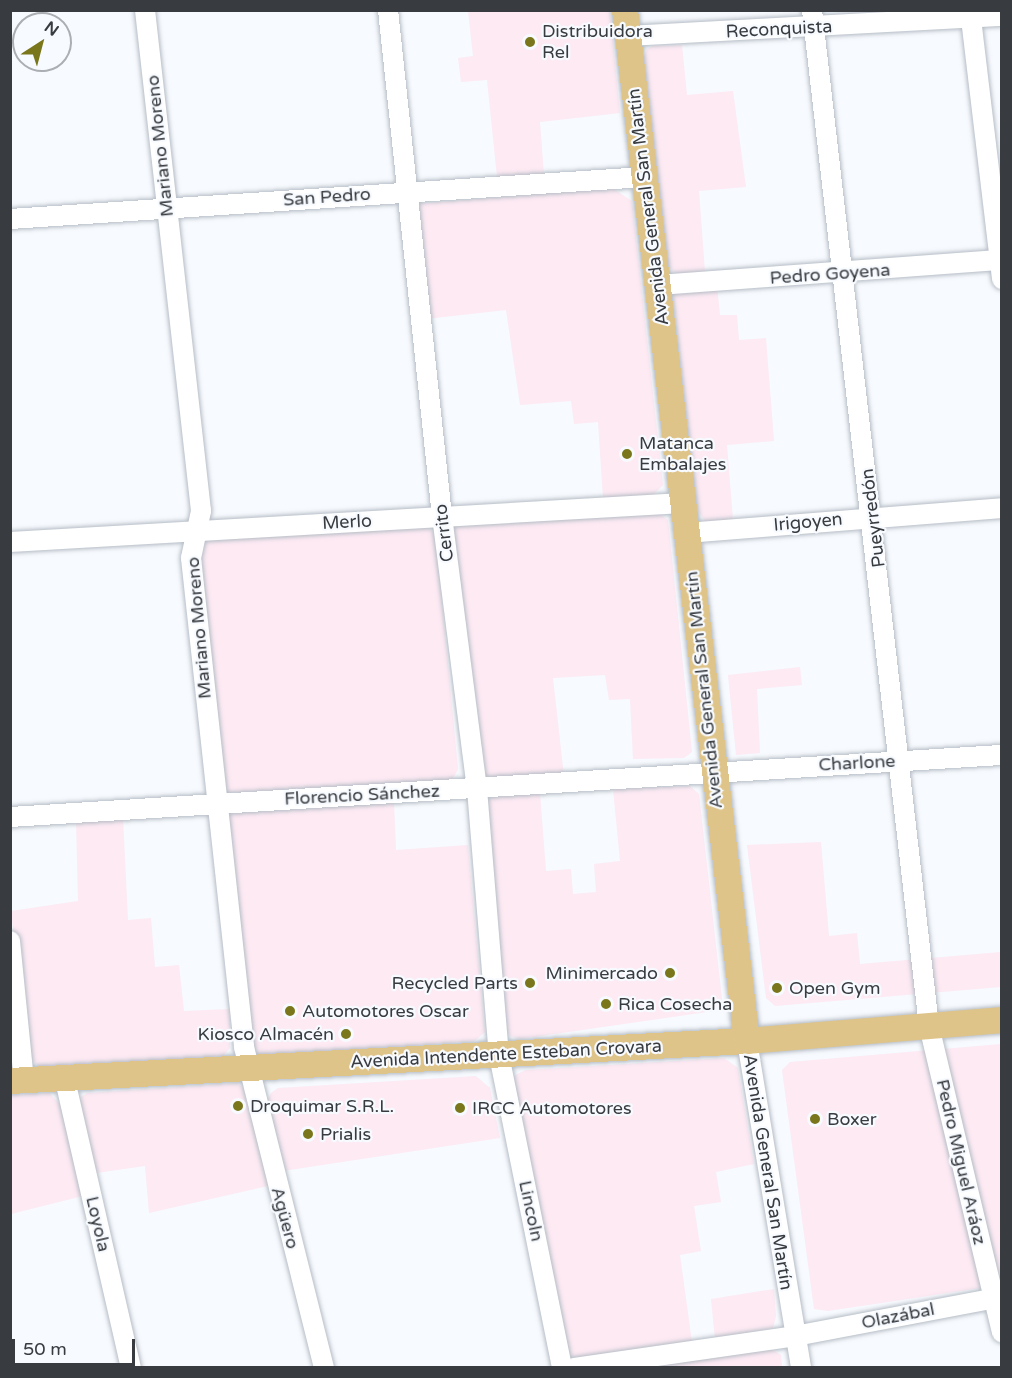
<!DOCTYPE html>
<html>
<head>
<meta charset="utf-8">
<style>
	body { margin:0 }
	#map { position:relative; width:1012px; height:1378px; overflow:hidden; background:#f7fafe; font-family:"Varela Round",sans-serif }
	div>[style] { position:absolute }
	[style*='--x'] { left:calc(var(--x)*1px); top:calc(var(--y)*1px); width:calc(var(--w)*1px); rotate:calc(var(--a)*1deg) }
	.commercial>* { inset:0; background:#fdeaf3 }
	.roads { filter:drop-shadow(0 0 2px #b6bdc6) drop-shadow(0 0 2px #b6bdc6) }
	.minor>* { height:20px; margin:-10px; padding:0 10px; transform-origin:10px; border-radius:10px; background:#fff }
	.major>* { height:26px; margin:-13px; padding:0 13px; transform-origin:13px; border-radius:13px; background:#dfc489 }
	.dots>* { width:16px; height:16px; translate:-50% -50%; box-sizing:border-box; border:3px solid #f7fafe; border-radius:50% }
	span { translate:-50% -50%; white-space:nowrap; text-align:center; line-height:1.15; -webkit-text-stroke:4.5px #f7fafe; paint-order:stroke }
	.street-label { font-size:18px; color:#383b3f }
	.poi-label { font-size:18px; color:#383b3f }
	.left { translate:0 -50%; text-align:left }
	.right { translate:-100% -50%; text-align:right }
	.frame { position:absolute; inset:0; border:12px solid #383b3f; pointer-events:none }
	.north { position:absolute; left:12px; top:12px; width:60px; height:60px; box-sizing:border-box; background:#f7fafe; border:2px solid #abaeb2; border-radius:50%; rotate:36deg; font-size:16px; font-weight:700; line-height:24px; text-align:center; color:#383b3f }
	.north::after { content:''; display:block; margin:auto; width:21px; height:27px; background:#79761b; clip-path:polygon(50% 0,100% 100%,50% 72%,0 100%) }
	.scale { position:absolute; left:12px; top:1339px; width:123px; height:27px; box-sizing:border-box; border:3px solid #383b3f; border-top:0; padding-left:8px; font-size:18px; line-height:21px; white-space:nowrap; color:#383b3f; -webkit-text-stroke:4px #f7fafe; paint-order:stroke }
</style>
</head>
<body>
<div id="map">
	<div class="commercial">
		<i style="clip-path:polygon(468px 11px,610px 11px,620px 113px,540px 122px,544px 175px,497px 177px,487px 80px,461px 82px,458px 58px,473px 56px)"></i>
		<i style="clip-path:polygon(682px 45px,687px 95px,733px 91px,746px 187px,699px 191px,705px 272px,677px 275px,668px 266px,643px 58px,647px 49px,653px 46px)"></i>
		<i style="clip-path:polygon(612px 188px,632px 201px,663px 485px,652px 496px,603px 498px,598px 422px,574px 424px,571px 401px,520px 405px,506px 310px,426px 319px,415px 204px)"></i>
		<i style="clip-path:polygon(717px 286px,720px 315px,737px 315px,739px 340px,766px 338px,774px 441px,727px 445px,733px 520px,706px 523px,697px 509px,673px 296px,676px 291px)"></i>
		<i style="clip-path:polygon(655px 510px,668px 520px,692px 752px,684px 758px,633px 759px,630px 699px,609px 700px,605px 675px,553px 678px,564px 776px,487px 777px,480px 772px,453px 526px)"></i>
		<i style="clip-path:polygon(429px 527px,436px 538px,458px 769px,455px 775px,451px 780px,225px 793px,198px 542px,201px 538px)"></i>
		<i style="clip-path:polygon(800px 667px,802px 685px,757px 689px,760px 753px,736px 755px,728px 675px)"></i>
		<i style="clip-path:polygon(690px 786px,699px 794px,722px 999px,714px 1011px,520px 1039px,510px 1036px,505px 1029px,487px 798px,540px 793px,546px 871px,571px 869px,573px 894px,596px 892px,594px 864px,620px 861px,613px 789px)"></i>
		<i style="clip-path:polygon(394px 803px,396px 850px,468px 845px,485px 1032px,475px 1041px,261px 1056px,254px 1053px,225px 814px)"></i>
		<i style="clip-path:polygon(123px 818px,128px 920px,151px 918px,155px 967px,179px 965px,184px 1011px,230px 1009px,230px 1048px,223px 1056px,41px 1069px,27px 1054px,11px 911px,78px 901px,76px 820px)"></i>
		<i style="clip-path:polygon(821px 842px,829px 936px,857px 933px,860px 964px,1001px 952px,1001px 987px,775px 1006px,766px 998px,747px 845px)"></i>
		<i style="clip-path:polygon(1001px 1044px,1001px 1285px,828px 1311px,814px 1309px,782px 1070px,790px 1062px)"></i>
		<i style="clip-path:polygon(724px 1058px,738px 1068px,754px 1164px,716px 1172px,721px 1202px,694px 1206px,701px 1251px,680px 1255px,692px 1342px,574px 1358px,566px 1353px,512px 1084px,515px 1075px,526px 1070px)"></i>
		<i style="clip-path:polygon(476px 1076px,490px 1088px,500px 1138px,283px 1171px,265px 1104px,271px 1093px,278px 1088px)"></i>
		<i style="clip-path:polygon(237px 1083px,248px 1091px,272px 1185px,149px 1213px,145px 1166px,89px 1174px,79px 1098px,87px 1093px)"></i>
		<i style="clip-path:polygon(49px 1093px,61px 1105px,83px 1196px,11px 1214px,11px 1095px)"></i>
		<i style="clip-path:polygon(774px 1289px,776px 1316px,773px 1328px,715px 1339px,711px 1299px)"></i>
		<i style="clip-path:polygon(770px 1348px,781px 1355px,782px 1367px,635px 1368px)"></i>
	</div>
	<div class="roads">
		<div class="minor">
			<i style="--x:145;--y:10;--w:504;--a:83.62"></i>
			<i style="--x:201;--y:511;--w:48;--a:102"></i>
			<i style="--x:191;--y:558;--w:492;--a:83.8"></i>
			<i style="--x:244;--y:1047;--w:331;--a:76"></i>
			<i style="--x:388;--y:10;--w:509;--a:83.91"></i>
			<i style="--x:442;--y:516;--w:275;--a:82.7"></i>
			<i style="--x:477;--y:789;--w:267;--a:85.3"></i>
			<i style="--x:499;--y:1055;--w:319;--a:78.6"></i>
			<i style="--x:812;--y:10;--w:1023;--a:83.43"></i>
			<i style="--x:929;--y:1026;--w:315;--a:76.6"></i>
			<i style="--x:970;--y:10;--w:271;--a:83.2"></i>
			<i style="--x:628;--y:36;--w:375;--a:-3.1"></i>
			<i style="--x:10;--y:219;--w:635;--a:-3.79"></i>
			<i style="--x:658;--y:285;--w:345;--a:-4.2"></i>
			<i style="--x:686;--y:533;--w:317;--a:-4.5"></i>
			<i style="--x:10;--y:542;--w:674;--a:-3.32"></i>
			<i style="--x:10;--y:817;--w:994;--a:-3.58"></i>
			<i style="--x:10;--y:941;--w:141;--a:84.3"></i>
			<i style="--x:747;--y:1041;--w:331;--a:80.6"></i>
			<i style="--x:65;--y:1080;--w:295;--a:77.1"></i>
			<i style="--x:574;--y:1368;--w:223;--a:-8.2"></i>
			<i style="--x:795;--y:1336;--w:211;--a:-10.7"></i>
		</div>
		<div class="major">
			<i style="--x:625;--y:10;--w:1038;--a:83.25"></i>
			<i style="--x:10;--y:1081;--w:738;--a:-3.11"></i>
			<i style="--x:747;--y:1041;--w:256;--a:-4.7"></i>
		</div>
	</div>
	<div class="dots">
		<i style="left:530px;top:42px;background:#79761b"></i>
		<i style="left:627px;top:454px;background:#79761b"></i>
		<i style="left:670px;top:973px;background:#79761b"></i>
		<i style="left:530px;top:983px;background:#79761b"></i>
		<i style="left:777px;top:988px;background:#79761b"></i>
		<i style="left:606px;top:1004px;background:#79761b"></i>
		<i style="left:290px;top:1011px;background:#79761b"></i>
		<i style="left:346px;top:1034px;background:#79761b"></i>
		<i style="left:238px;top:1106px;background:#79761b"></i>
		<i style="left:460px;top:1108px;background:#79761b"></i>
		<i style="left:815px;top:1119px;background:#79761b"></i>
		<i style="left:308px;top:1134px;background:#79761b"></i>
	</div>
	<div class="street-label">
		<span style="left:779px;top:29px;rotate:-3deg">Reconquista</span>
		<span style="left:160px;top:146px;rotate:-96deg">Mariano Moreno</span>
		<span style="left:327px;top:197px;rotate:-4deg">San Pedro</span>
		<span style="left:648px;top:207px;rotate:-97deg">Avenida General San Martín</span>
		<span style="left:830px;top:274px;rotate:-4deg">Pedro Goyena</span>
		<span style="left:873px;top:518px;rotate:-97deg">Pueyrredón</span>
		<span style="left:347px;top:522px;rotate:-3deg">Merlo</span>
		<span style="left:808px;top:522px;rotate:-5deg">Irigoyen</span>
		<span style="left:444px;top:533px;rotate:-97deg">Cerrito</span>
		<span style="left:199px;top:628px;rotate:-95deg">Mariano Moreno</span>
		<span style="left:704px;top:690px;rotate:-96deg">Avenida General San Martín</span>
		<span style="left:857px;top:763px;rotate:-3deg">Charlone</span>
		<span style="left:362px;top:795px;rotate:-3deg">Florencio Sánchez</span>
		<span style="left:506px;top:1054px;rotate:-3deg">Avenida Intendente Esteban Crovara</span>
		<span style="left:961px;top:1162px;rotate:77deg">Pedro Miguel Aráoz</span>
		<span style="left:768px;top:1172px;rotate:81deg">Avenida General San Martín</span>
		<span style="left:531px;top:1211px;rotate:78deg">Lincoln</span>
		<span style="left:285px;top:1218px;rotate:75deg">Agüero</span>
		<span style="left:98px;top:1224px;rotate:77deg">Loyola</span>
		<span style="left:898px;top:1316px;rotate:-11deg">Olazábal</span>
	</div>
	<div class="poi-label">
		<span class="left" style="left:542px;top:42px">Distribuidora<br>Rel</span>
		<span class="left" style="left:639px;top:454px">Matanca<br>Embalajes</span>
		<span class="right" style="left:658px;top:973px">Minimercado</span>
		<span class="right" style="left:518px;top:983px">Recycled Parts</span>
		<span class="left" style="left:789px;top:988px">Open Gym</span>
		<span class="left" style="left:618px;top:1004px">Rica Cosecha</span>
		<span class="left" style="left:302px;top:1011px">Automotores Oscar</span>
		<span class="right" style="left:334px;top:1034px">Kiosco Almacén</span>
		<span class="left" style="left:250px;top:1106px">Droquimar S.R.L.</span>
		<span class="left" style="left:472px;top:1108px">IRCC Automotores</span>
		<span class="left" style="left:827px;top:1119px">Boxer</span>
		<span class="left" style="left:320px;top:1134px">Prialis</span>
	</div>
	<div class="frame"></div>
	<div class="north">N</div>
	<div class="scale">50 m</div>
</div>
</body>
</html>
